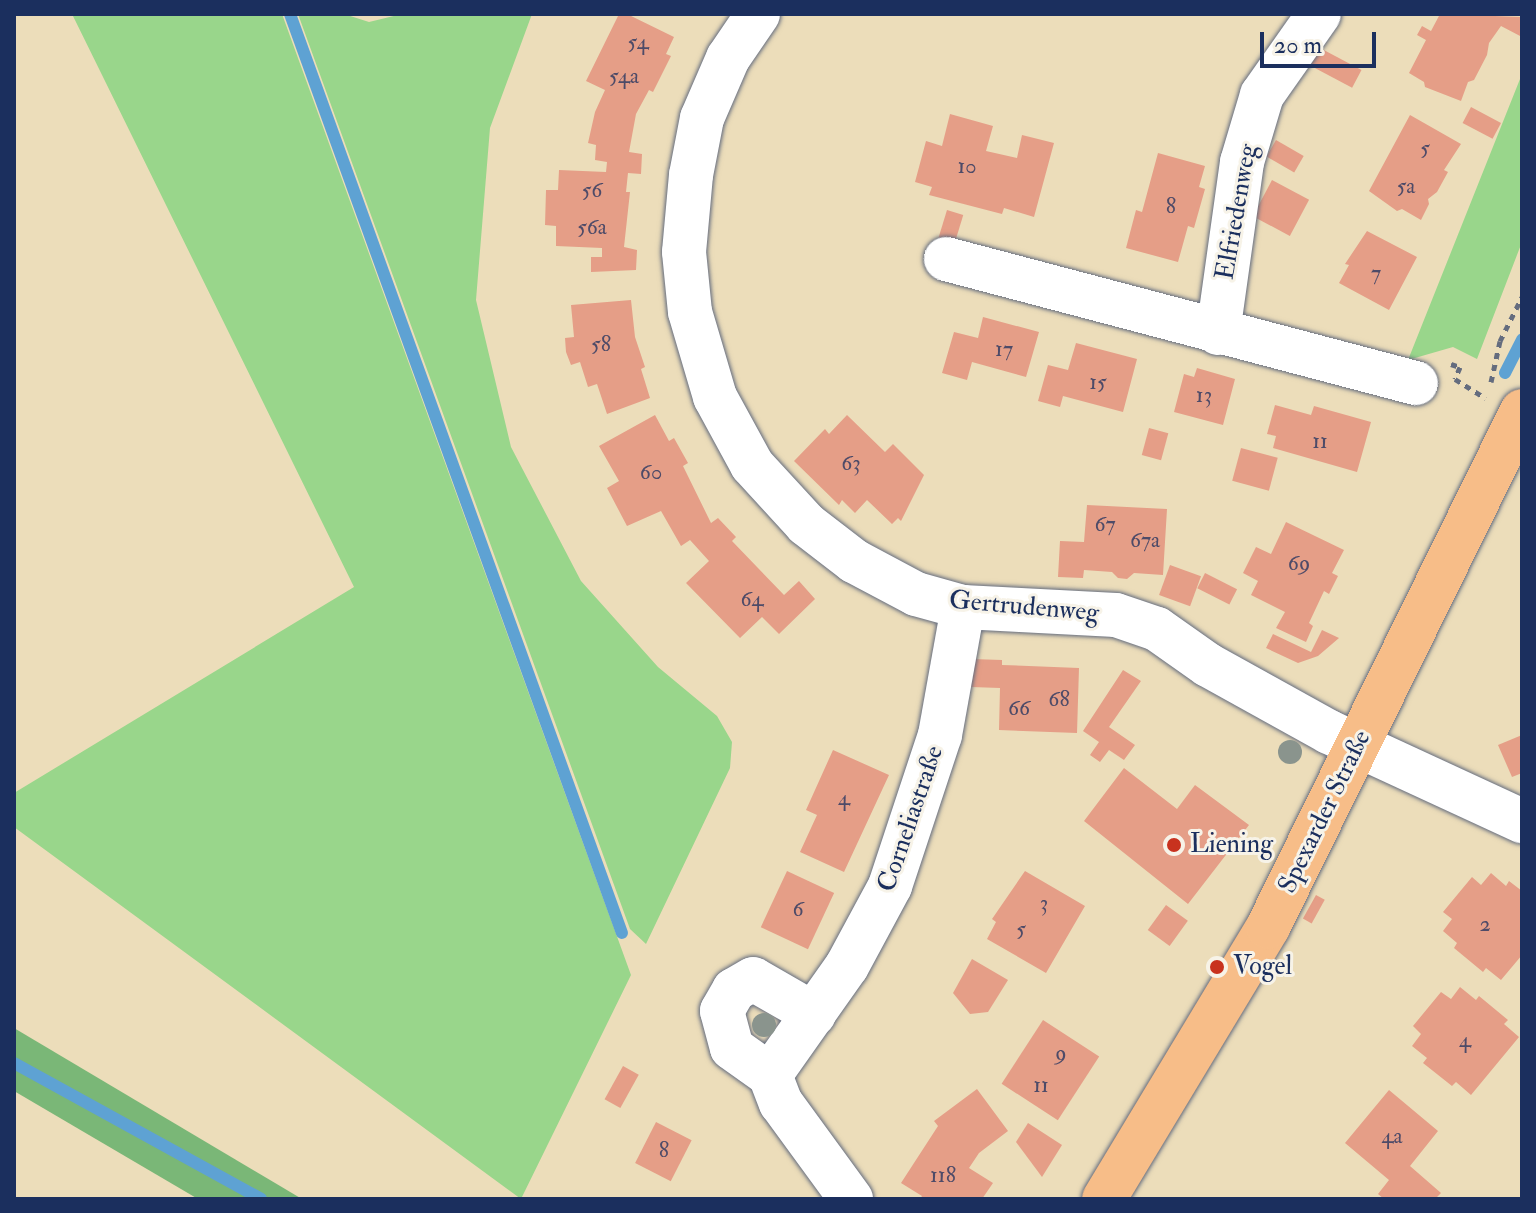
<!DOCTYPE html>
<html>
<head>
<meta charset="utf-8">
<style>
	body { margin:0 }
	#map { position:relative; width:1536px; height:1213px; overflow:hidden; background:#ecddba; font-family:"IM FELL Double Pica",serif }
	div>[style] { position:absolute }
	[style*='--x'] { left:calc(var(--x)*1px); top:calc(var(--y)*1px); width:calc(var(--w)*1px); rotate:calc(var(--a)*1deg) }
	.green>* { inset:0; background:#99d68b }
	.forest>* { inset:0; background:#7ab777 }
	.stream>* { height:12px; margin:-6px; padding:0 6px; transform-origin:6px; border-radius:6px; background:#5ea2d3 }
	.building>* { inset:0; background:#e59e87; transform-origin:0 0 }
	.path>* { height:5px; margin-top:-2.5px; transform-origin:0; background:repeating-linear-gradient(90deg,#646c7e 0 6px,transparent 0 12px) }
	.roads { filter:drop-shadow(0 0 2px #646c7e) drop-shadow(0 0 2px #646c7e) }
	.minor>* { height:44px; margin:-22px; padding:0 22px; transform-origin:22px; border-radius:22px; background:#fff }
	.major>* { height:44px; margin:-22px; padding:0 22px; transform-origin:22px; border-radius:22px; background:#f7bd88 }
	.trees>* { width:24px; height:24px; margin:-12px; border-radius:50%; background:#8a948d }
	.dots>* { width:22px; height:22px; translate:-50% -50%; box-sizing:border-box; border:4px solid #f7f3e8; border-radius:50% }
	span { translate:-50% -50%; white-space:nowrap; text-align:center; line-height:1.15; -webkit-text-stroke:6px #f7f3e8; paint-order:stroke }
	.number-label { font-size:22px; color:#4e4b68 }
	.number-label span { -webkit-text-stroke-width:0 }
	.street-label { font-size:26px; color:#1b2f5e }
	.poi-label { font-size:26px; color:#1b2f5e }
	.left { translate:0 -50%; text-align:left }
	.frame { position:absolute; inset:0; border:16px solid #1b2f5e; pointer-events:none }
	.scale { position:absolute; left:1260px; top:32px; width:116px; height:36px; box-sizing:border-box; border:4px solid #1b2f5e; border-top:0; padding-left:10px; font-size:24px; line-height:28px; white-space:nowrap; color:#1b2f5e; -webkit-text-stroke:6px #f7f3e8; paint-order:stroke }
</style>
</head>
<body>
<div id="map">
	<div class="green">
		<i style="clip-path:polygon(72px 14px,282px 14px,631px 975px,521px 1199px,14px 827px,14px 793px,354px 587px)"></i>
		<i style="clip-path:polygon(298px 14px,344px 14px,369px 22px,402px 14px,532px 14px,490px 128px,476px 300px,511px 447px,581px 581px,658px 667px,717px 716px,732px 742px,730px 768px,646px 944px,630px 929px)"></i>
		<i style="clip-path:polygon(1522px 74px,1522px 242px,1477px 359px,1453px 347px,1408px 360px)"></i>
	</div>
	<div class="forest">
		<i style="clip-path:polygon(14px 1028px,302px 1199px,198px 1199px,14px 1091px)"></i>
	</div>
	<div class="stream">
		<i style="--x:290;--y:14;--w:977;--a:70.14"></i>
		<i style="--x:1505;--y:373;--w:38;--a:-63"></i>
		<i style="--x:14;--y:1063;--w:282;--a:28.8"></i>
	</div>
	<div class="building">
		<i style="clip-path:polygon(619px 14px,627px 14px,674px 37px,666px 54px,671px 56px,653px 92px,649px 90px,636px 114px,629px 152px,642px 154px,641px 174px,628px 173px,626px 192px,630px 192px,624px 247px,637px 250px,636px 270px,591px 272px,591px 257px,602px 257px,602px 248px,556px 246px,556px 226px,545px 225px,546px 190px,558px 190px,559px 170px,606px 172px,607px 162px,595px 160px,596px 145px,588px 143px,595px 112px,605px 90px,586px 81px)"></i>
		<i style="clip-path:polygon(1440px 14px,1522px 17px,1522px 37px,1501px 26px,1489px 43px,1487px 55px,1474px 80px,1468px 82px,1461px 101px,1425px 87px,1424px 82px,1409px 73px,1426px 40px,1417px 35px,1422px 26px,1431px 31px)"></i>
		<i style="left:1320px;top:48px;width:47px;height:20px;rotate:28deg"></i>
		<i style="left:1471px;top:107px;width:34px;height:18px;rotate:28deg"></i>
		<i style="clip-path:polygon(950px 114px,993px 126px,986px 151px,1017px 158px,1022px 135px,1054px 143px,1034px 217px,1004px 208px,1002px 214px,929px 195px,932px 187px,915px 182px,926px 141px,942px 146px)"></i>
		<i style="clip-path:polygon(1410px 115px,1461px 144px,1444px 170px,1448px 172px,1437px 192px,1428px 199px,1429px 204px,1421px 220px,1402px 209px,1397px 211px,1369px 191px)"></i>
		<i style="left:1276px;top:140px;width:32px;height:19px;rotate:30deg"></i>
		<i style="clip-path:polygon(1158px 153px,1205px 166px,1199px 187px,1205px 189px,1194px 228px,1188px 226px,1178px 262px,1126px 248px,1136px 210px,1142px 212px)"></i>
		<i style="left:1272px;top:180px;width:42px;height:41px;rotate:28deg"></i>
		<i style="left:947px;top:210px;width:17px;height:30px;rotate:17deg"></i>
		<i style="clip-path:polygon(1367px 231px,1417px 257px,1389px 310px,1339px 283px,1349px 265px,1345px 264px)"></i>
		<i style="clip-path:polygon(631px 300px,635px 337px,645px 367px,641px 369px,650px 398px,607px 414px,597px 384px,588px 387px,580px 362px,571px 365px,566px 352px,565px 338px,574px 337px,571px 305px)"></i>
		<i style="clip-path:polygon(983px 317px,1039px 332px,1026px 377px,972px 362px,967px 380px,942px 373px,954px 332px,978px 338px)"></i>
		<i style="clip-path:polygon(1076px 343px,1137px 359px,1123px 412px,1063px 396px,1060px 407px,1038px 401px,1048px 365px,1068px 370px)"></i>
		<i style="clip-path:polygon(1197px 368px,1235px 379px,1223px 425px,1174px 412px,1184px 374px,1194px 377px)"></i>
		<i style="clip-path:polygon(1275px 405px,1311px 415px,1314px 406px,1371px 422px,1357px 472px,1273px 448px,1276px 436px,1267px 434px)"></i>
		<i style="clip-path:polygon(655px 415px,669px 441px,674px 438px,688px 463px,683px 466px,711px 523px,718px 518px,736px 537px,732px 541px,784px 595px,799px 581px,815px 599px,779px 634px,762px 617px,740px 638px,686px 583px,709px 561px,690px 540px,681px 546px,661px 511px,627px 526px,607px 488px,619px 481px,599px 446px)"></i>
		<i style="clip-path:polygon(847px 415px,885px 452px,893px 444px,924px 475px,901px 521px,898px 518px,892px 524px,867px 500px,855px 513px,842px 500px,839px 505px,794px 461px,825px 429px,829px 434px)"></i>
		<i style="left:1149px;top:428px;width:20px;height:28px;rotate:15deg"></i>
		<i style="left:1241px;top:448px;width:38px;height:34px;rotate:15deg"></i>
		<i style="clip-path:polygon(1087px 505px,1167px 509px,1163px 575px,1134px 573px,1127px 579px,1118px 578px,1112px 572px,1084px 570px,1083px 578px,1058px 577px,1060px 541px,1084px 542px)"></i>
		<i style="clip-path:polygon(1286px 522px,1344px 550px,1332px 573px,1338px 576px,1329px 594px,1324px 591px,1309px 623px,1313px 626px,1306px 642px,1276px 628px,1285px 612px,1251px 595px,1258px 581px,1243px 573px,1256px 547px,1271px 554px)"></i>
		<i style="left:1170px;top:565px;width:33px;height:32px;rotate:20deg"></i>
		<i style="left:1205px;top:573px;width:36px;height:17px;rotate:27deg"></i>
		<i style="clip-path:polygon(1322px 630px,1339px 638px,1318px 656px,1298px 663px,1266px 648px,1273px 634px,1311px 652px)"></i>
		<i style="clip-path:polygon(972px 659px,1002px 660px,1002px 665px,1079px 668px,1077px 733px,999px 730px,1000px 688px,971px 687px)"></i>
		<i style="clip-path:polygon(1123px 670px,1141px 681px,1109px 727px,1135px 745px,1124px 760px,1109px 750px,1100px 762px,1090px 755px,1099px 742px,1083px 731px)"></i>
		<i style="clip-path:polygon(1522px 735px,1522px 773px,1512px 777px,1498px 745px)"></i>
		<i style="clip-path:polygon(833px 750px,889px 775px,844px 872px,800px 852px,817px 815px,806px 810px)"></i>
		<i style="clip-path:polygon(1124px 768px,1177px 809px,1195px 785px,1249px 825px,1188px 904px,1084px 821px)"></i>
		<i style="left:787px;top:871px;width:52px;height:62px;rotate:25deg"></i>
		<i style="clip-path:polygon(1025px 871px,1085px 906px,1046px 973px,987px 939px,996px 922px,992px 919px)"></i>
		<i style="clip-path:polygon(1491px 873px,1506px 886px,1509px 881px,1522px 891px,1522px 955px,1501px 980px,1486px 968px,1483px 972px,1454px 948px,1457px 943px,1443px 931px,1452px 919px,1443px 912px,1472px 877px,1481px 885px)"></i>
		<i style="left:1316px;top:895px;width:10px;height:27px;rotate:29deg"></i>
		<i style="left:1166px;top:905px;width:27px;height:31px;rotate:36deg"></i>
		<i style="clip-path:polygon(972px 959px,1008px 980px,988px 1012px,970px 1014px,953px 993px)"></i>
		<i style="clip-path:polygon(1460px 987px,1476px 1000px,1479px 996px,1508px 1020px,1504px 1024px,1519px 1037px,1471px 1095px,1456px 1082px,1452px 1086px,1423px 1063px,1427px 1058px,1412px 1046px,1421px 1034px,1413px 1026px,1441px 992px,1451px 999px)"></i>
		<i style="left:1043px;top:1020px;width:67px;height:76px;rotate:33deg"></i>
		<i style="left:623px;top:1066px;width:18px;height:38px;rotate:29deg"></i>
		<i style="clip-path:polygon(977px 1089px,1008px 1131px,979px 1153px,969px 1168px,993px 1183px,982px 1199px,920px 1199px,922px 1196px,901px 1183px,938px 1126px,934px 1121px)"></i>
		<i style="clip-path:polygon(1389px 1090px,1438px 1131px,1410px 1166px,1441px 1193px,1435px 1199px,1384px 1199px,1378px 1194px,1389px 1180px,1345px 1143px)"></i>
		<i style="left:656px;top:1122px;width:40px;height:46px;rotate:27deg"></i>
		<i style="clip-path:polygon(1028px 1123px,1062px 1145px,1042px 1177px,1016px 1142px)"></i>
	</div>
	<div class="path">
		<i style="--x:1451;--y:364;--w:9;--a:18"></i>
		<i style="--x:1460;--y:367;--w:13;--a:113"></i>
		<i style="--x:1455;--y:379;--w:36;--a:32"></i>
		<i style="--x:1491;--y:382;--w:42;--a:-77.6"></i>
		<i style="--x:1500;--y:341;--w:49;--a:-63.4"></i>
	</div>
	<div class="roads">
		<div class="minor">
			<i style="--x:758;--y:14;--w:53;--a:124.3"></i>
			<i style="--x:728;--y:58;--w:65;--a:113.4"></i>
			<i style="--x:702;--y:118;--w:58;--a:100.9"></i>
			<i style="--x:691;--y:175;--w:77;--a:95.2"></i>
			<i style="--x:684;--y:252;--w:60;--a:84.3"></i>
			<i style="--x:690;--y:312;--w:89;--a:73.6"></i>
			<i style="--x:715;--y:397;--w:77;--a:61.4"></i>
			<i style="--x:752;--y:465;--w:80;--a:47.5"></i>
			<i style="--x:806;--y:524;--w:61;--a:37.6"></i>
			<i style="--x:854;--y:561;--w:70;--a:28"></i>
			<i style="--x:916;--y:594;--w:49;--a:15.5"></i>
			<i style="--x:963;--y:607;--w:153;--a:3"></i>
			<i style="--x:1116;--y:615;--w:43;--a:18.9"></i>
			<i style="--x:1157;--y:629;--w:62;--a:35.2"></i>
			<i style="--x:1208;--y:665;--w:138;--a:29"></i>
			<i style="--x:1329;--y:732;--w:213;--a:24.8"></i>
			<i style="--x:946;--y:259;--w:486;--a:14.8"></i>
			<i style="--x:1218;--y:333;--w:173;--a:-82"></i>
			<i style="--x:1242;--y:162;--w:70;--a:-73.4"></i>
			<i style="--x:1262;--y:95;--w:99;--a:-54.9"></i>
			<i style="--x:814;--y:1014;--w:70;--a:-150.2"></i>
			<i style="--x:753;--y:979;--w:22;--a:150"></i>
			<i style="--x:734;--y:990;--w:24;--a:120"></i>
			<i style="--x:722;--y:1011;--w:38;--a:75"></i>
			<i style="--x:732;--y:1048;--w:47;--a:35.4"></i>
			<i style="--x:770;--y:1075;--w:30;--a:69"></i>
			<i style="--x:781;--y:1103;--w:119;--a:53.9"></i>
			<i style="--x:770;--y:1075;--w:133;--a:-54.8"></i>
			<i style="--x:847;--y:966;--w:91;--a:-61.7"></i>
			<i style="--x:890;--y:886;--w:159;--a:-71.7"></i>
			<i style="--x:940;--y:735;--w:130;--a:-79.8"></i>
		</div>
		<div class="major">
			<i style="--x:1104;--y:1199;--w:318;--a:-58.9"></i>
			<i style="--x:1268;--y:927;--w:575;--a:-63.79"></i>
		</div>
	</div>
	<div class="trees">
		<i style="left:1290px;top:752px"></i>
		<i style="left:764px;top:1025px"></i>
	</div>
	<div class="dots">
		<i style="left:1174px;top:845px;background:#c8321e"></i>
		<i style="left:1217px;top:967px;background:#c8321e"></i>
	</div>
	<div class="number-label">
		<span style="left:638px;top:43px">54</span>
		<span style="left:624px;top:77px">54a</span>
		<span style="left:1425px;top:149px">5</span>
		<span style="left:967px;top:167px">10</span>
		<span style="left:1406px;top:187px">5a</span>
		<span style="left:592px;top:191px">56</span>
		<span style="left:1171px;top:207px">8</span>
		<span style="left:592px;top:228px">56a</span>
		<span style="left:1376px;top:274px">7</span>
		<span style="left:601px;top:345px">58</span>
		<span style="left:1004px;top:350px">17</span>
		<span style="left:1098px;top:383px">15</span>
		<span style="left:1204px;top:396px">13</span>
		<span style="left:1320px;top:442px">11</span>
		<span style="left:851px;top:464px">63</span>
		<span style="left:651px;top:473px">60</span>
		<span style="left:1105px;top:525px">67</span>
		<span style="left:1145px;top:541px">67a</span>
		<span style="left:1299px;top:564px">69</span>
		<span style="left:752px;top:600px">64</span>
		<span style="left:1059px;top:700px">68</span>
		<span style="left:1019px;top:709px">66</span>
		<span style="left:844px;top:799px">4</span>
		<span style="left:1044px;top:904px">3</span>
		<span style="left:798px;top:910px">6</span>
		<span style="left:1485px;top:925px">2</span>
		<span style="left:1021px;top:930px">5</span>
		<span style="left:1465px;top:1041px">4</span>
		<span style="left:1061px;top:1054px">9</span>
		<span style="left:1041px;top:1086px">11</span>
		<span style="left:1392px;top:1137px">4a</span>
		<span style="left:664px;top:1151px">8</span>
		<span style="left:943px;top:1176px">118</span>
	</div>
	<div class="street-label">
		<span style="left:1237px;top:212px;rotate:-80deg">Elfriedenweg</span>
		<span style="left:1024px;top:607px;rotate:5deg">Gertrudenweg</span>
		<span style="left:1325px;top:812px;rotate:-64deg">Spexarder Straße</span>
		<span style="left:911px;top:819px;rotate:-71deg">Corneliastraße</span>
	</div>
	<div class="poi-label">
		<span class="left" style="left:1190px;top:845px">Liening</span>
		<span class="left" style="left:1233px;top:967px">Vogel</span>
	</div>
	<div class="frame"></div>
	<div class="scale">20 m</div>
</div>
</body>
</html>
